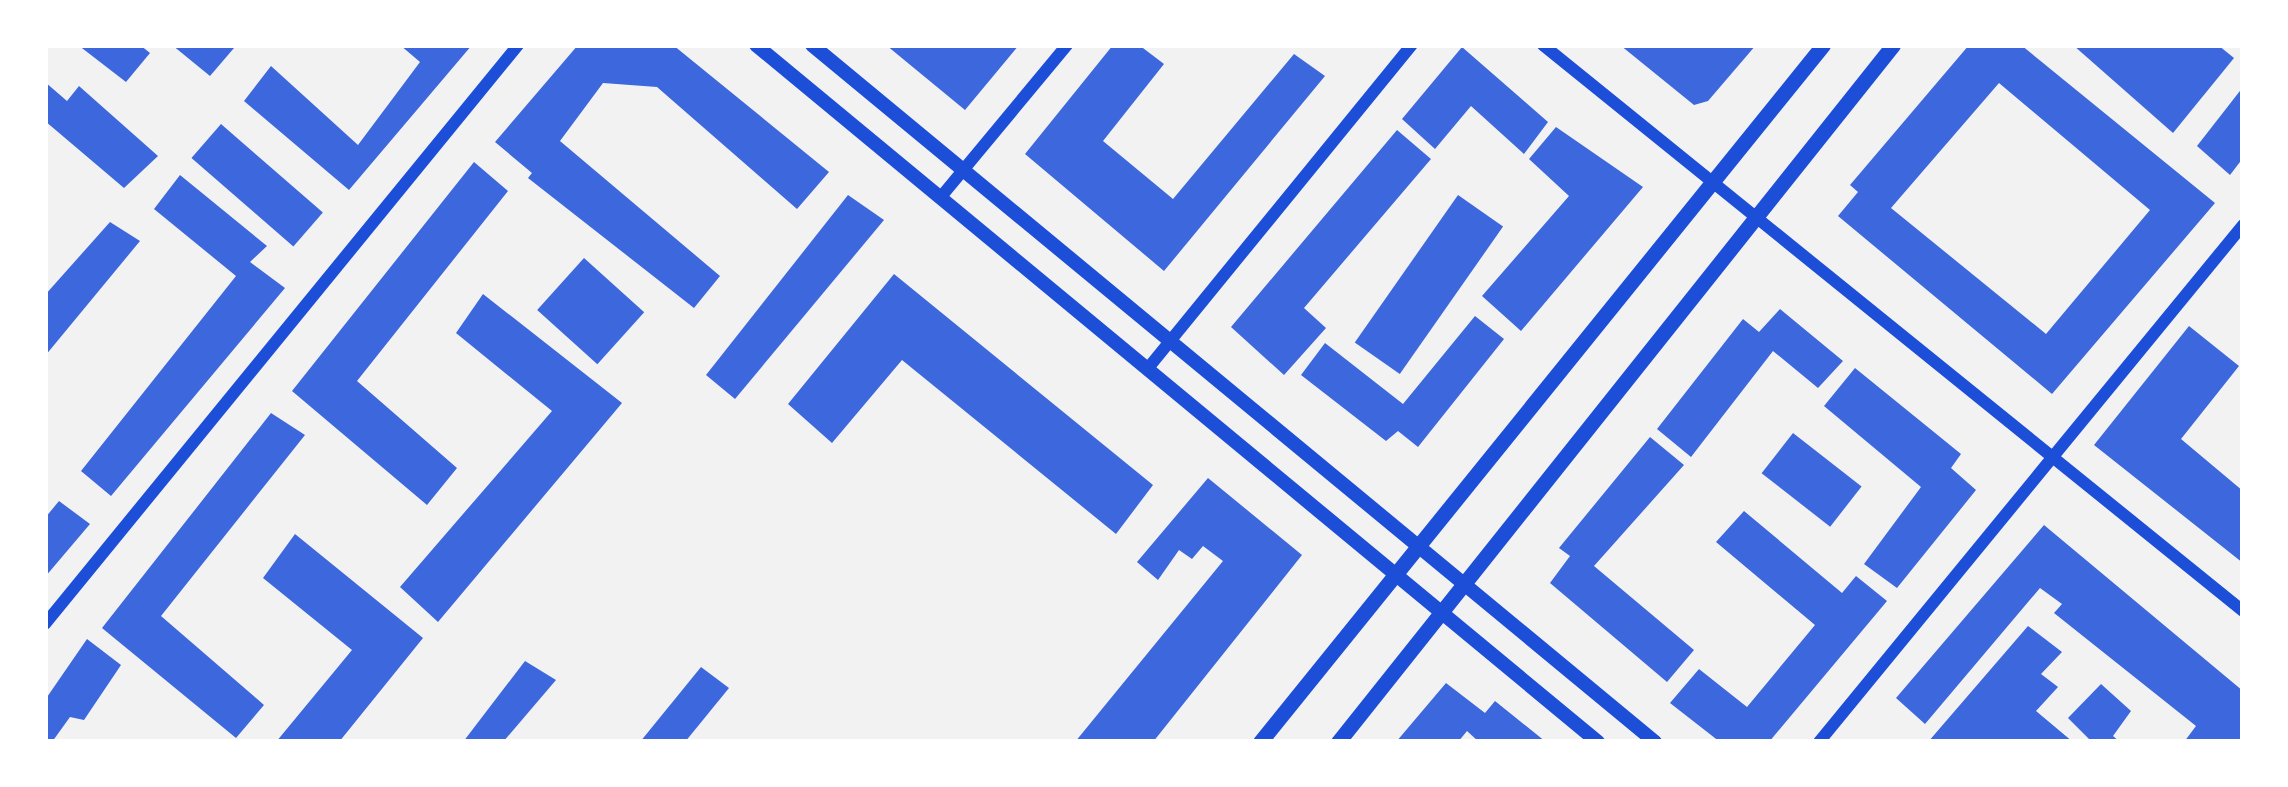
<!DOCTYPE html>
<html>
<head>
<meta charset="utf-8">
<style>
	body { margin:0 }
	#map { position:relative; width:2288px; height:787px; overflow:hidden; background:#f2f2f2; font-family:"Exo 2",sans-serif }
	div>[style] { position:absolute }
	[style*='--x'] { left:calc(var(--x)*1px); top:calc(var(--y)*1px); width:calc(var(--w)*1px); rotate:calc(var(--a)*1deg) }
	.building>* { inset:0; background:#3d67dc; transform-origin:0 0 }
	.tertiary>* { height:12px; margin:-6px; padding:0 6px; transform-origin:6px; border-radius:6px; background:#1d4ed8 }
	.secondary>* { height:14px; margin:-7px; padding:0 7px; transform-origin:7px; border-radius:7px; background:#1d4ed8 }
	.primary>* { height:15px; margin:-7.5px; padding:0 7.5px; transform-origin:7.5px; border-radius:7.5px; background:#1d4ed8 }
	span { translate:-50% -50%; white-space:nowrap; text-align:center; line-height:1.15; -webkit-text-stroke:8px #fff; paint-order:stroke }
	.frame { position:absolute; inset:0; border:48px solid #fff; pointer-events:none }
</style>
</head>
<body>
<div id="map">
	<div class="building">
		<i style="clip-path:polygon(78px 45px,140px 45px,150px 53px,126px 82px)"></i>
		<i style="clip-path:polygon(172px 45px,230px 45px,234px 48px,210px 76px)"></i>
		<i style="clip-path:polygon(400px 45px,472px 45px,349px 190px,244px 101px,271px 66px,358px 145px,420px 62px)"></i>
		<i style="clip-path:polygon(578px 45px,673px 45px,829px 172px,797px 209px,657px 87px,603px 83px,560px 141px,720px 276px,694px 308px,528px 178px,532px 173px,495px 142px)"></i>
		<i style="clip-path:polygon(886px 45px,968px 48px,1019px 45px,965px 110px)"></i>
		<i style="clip-path:polygon(1113px 45px,1139px 45px,1164px 64px,1103px 141px,1173px 199px,1294px 54px,1325px 76px,1164px 271px,1025px 154px)"></i>
		<i style="clip-path:polygon(1620px 45px,1756px 45px,1708px 101px,1694px 105px)"></i>
		<i style="clip-path:polygon(evenodd,1969px 45px,2021px 45px,2215px 203px,2052px 394px,1838px 216px,1858px 192px,1850px 185px,1969px 45px,1999px 83px,2150px 210px,2046px 334px,1891px 208px,1999px 83px)"></i>
		<i style="clip-path:polygon(2073px 45px,2218px 45px,2234px 58px,2173px 133px)"></i>
		<i style="clip-path:polygon(1462px 47px,1548px 122px,1524px 154px,1471px 106px,1435px 149px,1402px 119px)"></i>
		<i style="clip-path:polygon(45px 82px,67px 101px,79px 86px,158px 156px,124px 188px,45px 121px)"></i>
		<i style="clip-path:polygon(2243px 87px,2243px 158px,2230px 175px,2197px 146px)"></i>
		<i style="left:221px;top:124px;width:135px;height:45px;rotate:41deg"></i>
		<i style="clip-path:polygon(1556px 127px,1643px 187px,1521px 331px,1482px 296px,1569px 196px,1529px 159px)"></i>
		<i style="clip-path:polygon(1397px 130px,1431px 159px,1304px 308px,1326px 328px,1284px 375px,1231px 327px)"></i>
		<i style="clip-path:polygon(474px 162px,508px 191px,357px 381px,457px 468px,427px 505px,292px 391px)"></i>
		<i style="clip-path:polygon(180px 175px,267px 246px,250px 262px,285px 288px,111px 496px,81px 471px,236px 276px,154px 209px)"></i>
		<i style="clip-path:polygon(848px 195px,884px 220px,735px 399px,706px 375px)"></i>
		<i style="left:1458px;top:195px;width:55px;height:180px;rotate:35deg"></i>
		<i style="clip-path:polygon(110px 222px,140px 241px,45px 356px,45px 295px)"></i>
		<i style="left:584px;top:258px;width:81px;height:70px;rotate:42deg"></i>
		<i style="clip-path:polygon(894px 274px,1153px 485px,1116px 534px,902px 360px,832px 443px,788px 404px)"></i>
		<i style="clip-path:polygon(483px 294px,622px 403px,438px 622px,400px 587px,552px 411px,456px 333px)"></i>
		<i style="clip-path:polygon(1780px 309px,1843px 361px,1818px 388px,1773px 351px,1691px 457px,1657px 429px,1743px 319px,1759px 332px)"></i>
		<i style="clip-path:polygon(1475px 316px,1504px 339px,1418px 447px,1398px 431px,1386px 441px,1301px 375px,1325px 343px,1403px 404px)"></i>
		<i style="clip-path:polygon(2189px 326px,2239px 366px,2181px 439px,2243px 491px,2243px 563px,2094px 445px)"></i>
		<i style="clip-path:polygon(1855px 368px,1961px 454px,1951px 468px,1976px 490px,1897px 588px,1864px 564px,1921px 487px,1824px 406px)"></i>
		<i style="clip-path:polygon(271px 413px,305px 435px,161px 616px,264px 705px,236px 738px,102px 628px)"></i>
		<i style="left:1793px;top:433px;width:87px;height:51px;rotate:38deg"></i>
		<i style="clip-path:polygon(1650px 437px,1684px 465px,1594px 566px,1694px 650px,1667px 682px,1550px 583px,1570px 556px,1559px 548px)"></i>
		<i style="clip-path:polygon(1208px 478px,1302px 555px,1153px 742px,1075px 742px,1223px 561px,1203px 546px,1192px 559px,1179px 550px,1158px 580px,1137px 562px)"></i>
		<i style="clip-path:polygon(59px 501px,90px 524px,45px 577px,45px 518px)"></i>
		<i style="clip-path:polygon(1744px 511px,1842px 593px,1856px 576px,1887px 601px,1769px 742px,1720px 742px,1670px 703px,1699px 669px,1747px 707px,1815px 625px,1716px 542px)"></i>
		<i style="clip-path:polygon(2044px 525px,2243px 691px,2243px 742px,2184px 742px,2196px 726px,2054px 613px,2062px 604px,2040px 588px,1925px 724px,1896px 698px)"></i>
		<i style="clip-path:polygon(295px 534px,423px 638px,339px 742px,276px 742px,352px 650px,263px 578px)"></i>
		<i style="clip-path:polygon(2028px 626px,2062px 652px,2041px 674px,2058px 687px,2036px 711px,2073px 742px,1928px 742px)"></i>
		<i style="clip-path:polygon(87px 639px,121px 665px,84px 720px,70px 717px,52px 742px,45px 742px,45px 700px)"></i>
		<i style="clip-path:polygon(525px 661px,556px 680px,503px 742px,463px 742px)"></i>
		<i style="clip-path:polygon(701px 667px,729px 688px,685px 742px,640px 742px)"></i>
		<i style="clip-path:polygon(1446px 683px,1485px 713px,1495px 701px,1546px 742px,1479px 742px,1467px 731px,1458px 742px,1396px 742px)"></i>
		<i style="clip-path:polygon(2101px 684px,2131px 711px,2113px 736px,2120px 742px,2092px 742px,2068px 718px)"></i>
	</div>
	<div class="tertiary">
		<i style="--x:1543;--y:45;--w:900;--a:38.96"></i>
		<i style="--x:940;--y:198;--w:199;--a:-50.3"></i>
		<i style="--x:1149;--y:367;--w:416;--a:-50.8"></i>
		<i style="--x:45;--y:624;--w:748;--a:-50.75"></i>
		<i style="--x:1819;--y:742;--w:669;--a:-50.64"></i>
	</div>
	<div class="secondary">
		<i style="--x:756;--y:45;--w:1093;--a:39.62"></i>
		<i style="--x:812;--y:45;--w:1094;--a:39.58"></i>
	</div>
	<div class="primary">
		<i style="--x:1260;--y:742;--w:896;--a:-51.07"></i>
		<i style="--x:1338;--y:742;--w:891;--a:-51.47"></i>
	</div>
	<div class="frame"></div>
</div>
</body>
</html>
